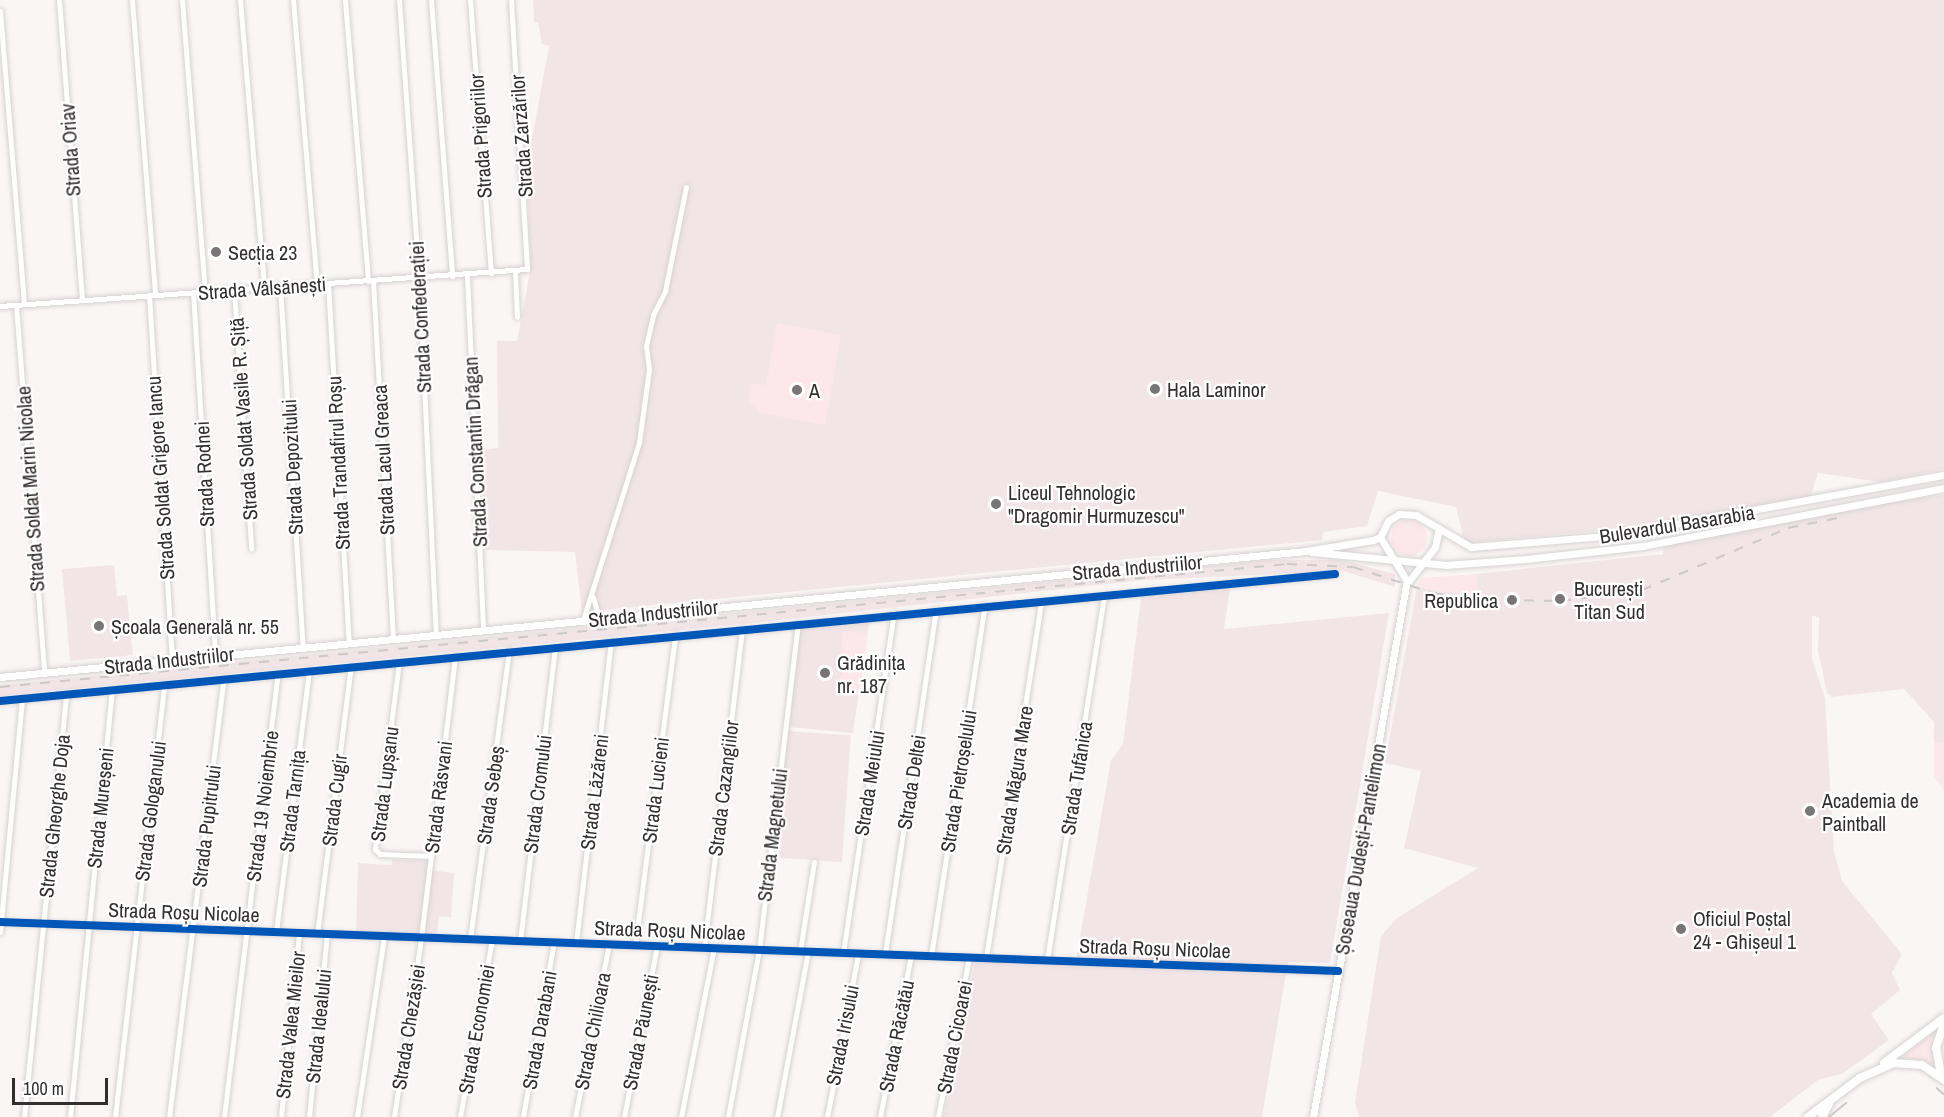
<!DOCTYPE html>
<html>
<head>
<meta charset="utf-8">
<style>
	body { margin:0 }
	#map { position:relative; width:1944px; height:1117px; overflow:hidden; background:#fbf6f6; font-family:"Archivo Narrow",sans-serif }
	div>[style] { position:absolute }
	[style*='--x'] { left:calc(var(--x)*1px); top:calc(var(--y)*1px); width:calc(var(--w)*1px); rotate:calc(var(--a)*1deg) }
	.built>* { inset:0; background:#f2e5e7; transform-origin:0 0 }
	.green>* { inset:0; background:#fce7ea }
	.round { border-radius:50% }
	.roads { filter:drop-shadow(0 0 2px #d6d2d2) drop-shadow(0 0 2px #d6d2d2) }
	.street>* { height:5px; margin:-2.5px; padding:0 2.5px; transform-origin:2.5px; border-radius:2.5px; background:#fefefe }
	.secondary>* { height:7px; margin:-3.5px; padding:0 3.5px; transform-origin:3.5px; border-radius:3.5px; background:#fefefe }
	.primary>* { height:8px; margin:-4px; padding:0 4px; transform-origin:4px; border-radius:4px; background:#fefefe }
	.tram>* { height:1.5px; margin:-0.75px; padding:0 0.75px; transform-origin:0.75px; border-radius:0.75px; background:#cbc9c9 }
	.rail>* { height:2px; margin-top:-1px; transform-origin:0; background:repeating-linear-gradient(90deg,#cbc9c9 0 10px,transparent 0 20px) }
	.cycleway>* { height:8px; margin:-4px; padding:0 4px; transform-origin:4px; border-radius:4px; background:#0057b8 }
	.dots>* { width:16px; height:16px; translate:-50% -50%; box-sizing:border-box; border:3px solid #fff; border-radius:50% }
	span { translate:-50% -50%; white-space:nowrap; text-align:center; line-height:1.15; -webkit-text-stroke:4.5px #fff; paint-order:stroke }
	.street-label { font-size:20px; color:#332e2f }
	.poi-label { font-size:20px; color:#332e2f }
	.left { translate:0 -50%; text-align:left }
	.right { translate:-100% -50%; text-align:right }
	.scale { position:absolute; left:12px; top:1078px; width:96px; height:27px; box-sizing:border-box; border:3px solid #332e2f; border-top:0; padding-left:8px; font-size:18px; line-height:21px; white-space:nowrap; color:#332e2f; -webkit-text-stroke:4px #fff; paint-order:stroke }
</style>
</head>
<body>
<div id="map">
	<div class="built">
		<i style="clip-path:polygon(533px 0,1944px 0,1944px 469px,1881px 482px,1818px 473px,1810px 498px,1627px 528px,1465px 543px,1456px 507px,1378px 491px,1367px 526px,1323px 532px,1322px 540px,582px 612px,575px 552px,486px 550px,479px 450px,498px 448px,497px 341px,517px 341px,531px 267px,525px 144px,531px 144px,549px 46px,542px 44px,538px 23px,534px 22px)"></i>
		<i style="clip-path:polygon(1944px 495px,1944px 742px,1934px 742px,1934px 722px,1904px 689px,1832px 697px,1827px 693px,1818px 651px,1819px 617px,1812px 616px,1812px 659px,1825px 698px,1834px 851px,1842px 881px,1902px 954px,1892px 973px,1900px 990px,1871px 1014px,1889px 1040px,1842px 1074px,1818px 1080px,1770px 1117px,1359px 1117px,1355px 1102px,1381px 936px,1397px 918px,1478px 868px,1404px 848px,1421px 771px,1385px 763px,1417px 587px,1477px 596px,1476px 574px,1663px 554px,1664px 546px,1840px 509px)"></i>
		<i style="clip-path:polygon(1273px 560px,1342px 560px,1395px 574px,1395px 587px,1343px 571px,1144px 580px,743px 624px,0 696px,0 685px)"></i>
		<i style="clip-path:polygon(114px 565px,117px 596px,127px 595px,133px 655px,70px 661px,62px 569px)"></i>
		<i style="clip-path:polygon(1230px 588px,1224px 629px,1389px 613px,1330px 963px,1288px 962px,1262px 1117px,944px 1117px,975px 961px,1075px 966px,1111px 760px,1123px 744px,1141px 597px)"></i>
		<i style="clip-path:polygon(869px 623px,853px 733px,788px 727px,800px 627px)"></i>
		<i style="left:787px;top:731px;width:64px;height:127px;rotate:4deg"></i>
		<i style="clip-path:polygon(392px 860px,432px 861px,431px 870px,454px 873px,451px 917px,439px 916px,437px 935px,356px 932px,358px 863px,392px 865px)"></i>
	</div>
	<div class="green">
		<i style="clip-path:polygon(777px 323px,841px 335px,825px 425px,761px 413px,749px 402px,750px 383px,766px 385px)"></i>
		<i class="round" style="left:1391px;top:520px;width:36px;height:36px"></i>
		<i style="clip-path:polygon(1476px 574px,1478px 596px,1417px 587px,1422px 578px)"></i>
		<i style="clip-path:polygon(843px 631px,868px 633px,859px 691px,837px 688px,845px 661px,841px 653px)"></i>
		<i style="clip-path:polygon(1934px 742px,1944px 742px,1944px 790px,1934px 777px)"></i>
		<i style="clip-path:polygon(1935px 1031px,1933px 1065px,1902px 1057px)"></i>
	</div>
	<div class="roads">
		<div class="street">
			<i style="--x:59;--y:0;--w:301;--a:85.6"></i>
			<i style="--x:132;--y:0;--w:296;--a:85.5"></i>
			<i style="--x:182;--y:0;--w:292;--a:85.5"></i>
			<i style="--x:240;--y:0;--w:288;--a:85.2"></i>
			<i style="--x:293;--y:0;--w:285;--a:85.2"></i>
			<i style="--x:345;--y:0;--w:282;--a:85.3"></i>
			<i style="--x:399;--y:0;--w:279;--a:85.9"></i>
			<i style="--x:419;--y:278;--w:356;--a:87.3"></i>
			<i style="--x:431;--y:0;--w:277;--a:85.6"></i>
			<i style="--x:470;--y:0;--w:274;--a:85.6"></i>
			<i style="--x:0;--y:11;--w:294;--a:85.3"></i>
			<i style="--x:515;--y:271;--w:46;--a:87.5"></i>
			<i style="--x:467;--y:275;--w:355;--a:87.4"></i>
			<i style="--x:373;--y:281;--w:359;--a:86.8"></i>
			<i style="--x:328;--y:283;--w:361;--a:86.7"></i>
			<i style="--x:280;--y:286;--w:362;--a:86.4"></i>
			<i style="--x:234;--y:289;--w:260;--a:86.2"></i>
			<i style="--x:193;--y:292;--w:365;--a:86.5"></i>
			<i style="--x:149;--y:295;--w:366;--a:86.4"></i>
			<i style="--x:16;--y:305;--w:369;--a:85.6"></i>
			<i style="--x:0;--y:306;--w:528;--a:-4.02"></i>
			<i style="--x:527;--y:269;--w:269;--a:-93.4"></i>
			<i style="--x:593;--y:597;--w:23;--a:75"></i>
			<i style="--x:583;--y:620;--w:187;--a:-72.5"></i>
			<i style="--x:639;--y:442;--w:73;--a:-82.1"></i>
			<i style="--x:649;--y:370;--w:24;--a:-97"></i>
			<i style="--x:646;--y:346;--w:32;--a:-77"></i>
			<i style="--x:653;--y:315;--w:27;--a:-63"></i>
			<i style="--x:665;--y:291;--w:106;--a:-78.6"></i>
			<i style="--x:399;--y:662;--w:189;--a:97.3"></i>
			<i style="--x:375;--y:849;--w:7;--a:45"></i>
			<i style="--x:380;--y:854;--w:51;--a:2.2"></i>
			<i style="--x:0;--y:701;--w:1341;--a:-5.43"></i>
			<i style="--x:0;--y:922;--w:1339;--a:2.1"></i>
			<i style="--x:0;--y:932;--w:235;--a:-84.6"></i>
			<i style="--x:276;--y:932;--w:264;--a:-82.8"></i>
			<i style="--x:317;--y:934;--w:270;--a:-82.8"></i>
			<i style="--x:470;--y:939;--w:291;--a:-82.3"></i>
			<i style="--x:520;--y:941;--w:296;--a:-83.2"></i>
			<i style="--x:576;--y:943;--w:304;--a:-83.4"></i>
			<i style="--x:635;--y:945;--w:313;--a:-82.6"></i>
			<i style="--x:704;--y:948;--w:322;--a:-83.2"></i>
			<i style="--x:800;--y:951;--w:90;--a:-81.1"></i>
			<i style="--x:843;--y:953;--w:344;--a:-81.5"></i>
			<i style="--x:885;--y:954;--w:348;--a:-81.6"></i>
			<i style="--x:931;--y:956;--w:355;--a:-81.3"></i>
			<i style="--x:986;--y:958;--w:361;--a:-81.2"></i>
			<i style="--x:1047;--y:960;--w:369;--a:-81.1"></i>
			<i style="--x:24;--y:1117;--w:425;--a:-84.3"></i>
			<i style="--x:70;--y:1117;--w:429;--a:-84.4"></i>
			<i style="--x:115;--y:1117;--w:436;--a:-83.5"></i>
			<i style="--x:169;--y:1117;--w:442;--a:-82.9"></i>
			<i style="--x:224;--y:1117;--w:447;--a:-83.1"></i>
			<i style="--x:281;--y:1117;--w:185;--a:-84.4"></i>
			<i style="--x:309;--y:1117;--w:184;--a:-84.4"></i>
			<i style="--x:357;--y:1117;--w:183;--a:-81.5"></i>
			<i style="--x:394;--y:1117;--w:181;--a:-81.4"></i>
			<i style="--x:421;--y:938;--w:284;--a:-83.1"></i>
			<i style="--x:460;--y:1117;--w:180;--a:-79.8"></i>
			<i style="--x:523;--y:1117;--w:178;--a:-80"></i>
			<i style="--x:575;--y:1117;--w:176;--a:-78.9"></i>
			<i style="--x:624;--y:1117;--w:174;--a:-79.1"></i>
			<i style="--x:681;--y:1117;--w:172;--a:-79"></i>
			<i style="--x:728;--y:1117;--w:170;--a:-79.5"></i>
			<i style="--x:759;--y:950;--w:329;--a:-83.2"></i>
			<i style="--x:777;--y:1117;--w:168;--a:-79.4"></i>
			<i style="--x:827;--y:1117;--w:166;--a:-79.2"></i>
			<i style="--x:880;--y:1117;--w:165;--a:-79.2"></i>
			<i style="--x:938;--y:1117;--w:162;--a:-79"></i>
		</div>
		<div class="secondary">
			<i style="--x:1380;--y:537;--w:52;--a:58.5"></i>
			<i style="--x:1312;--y:552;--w:135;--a:5.5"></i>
			<i style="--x:1446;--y:565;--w:80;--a:-4.3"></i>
			<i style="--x:1526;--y:559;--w:118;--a:-6.3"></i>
			<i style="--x:1643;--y:546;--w:307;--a:-10.9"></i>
			<i style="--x:0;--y:677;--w:1312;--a:-5.51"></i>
			<i style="--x:1306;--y:551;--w:68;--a:-9.3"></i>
			<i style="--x:1373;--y:540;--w:8;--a:-23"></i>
			<i style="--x:1380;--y:537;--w:18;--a:-63"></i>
			<i style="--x:1388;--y:521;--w:13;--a:-32"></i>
			<i style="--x:1399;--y:514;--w:17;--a:3"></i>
			<i style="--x:1416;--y:515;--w:64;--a:30.2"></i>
			<i style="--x:1471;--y:547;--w:145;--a:-4.7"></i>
			<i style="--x:1616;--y:535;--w:333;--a:-10.4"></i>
			<i style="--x:1313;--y:1117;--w:540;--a:-80.08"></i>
			<i style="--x:1406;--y:585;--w:48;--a:-52.7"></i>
			<i style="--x:1435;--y:547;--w:19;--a:-78"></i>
		</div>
		<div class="primary">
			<i style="--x:1884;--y:1063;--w:75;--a:-36.9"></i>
			<i style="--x:1941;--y:1075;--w:27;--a:-100"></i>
			<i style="--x:1936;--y:1048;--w:25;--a:-72"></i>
			<i style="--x:1808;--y:1117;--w:65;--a:-36.9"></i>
			<i style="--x:1860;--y:1078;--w:36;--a:-24"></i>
			<i style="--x:1893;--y:1063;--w:29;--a:4"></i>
			<i style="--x:1922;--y:1065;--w:27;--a:34"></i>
			<i style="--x:1822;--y:1117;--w:15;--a:-62"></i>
		</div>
	</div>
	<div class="tram">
		<i style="--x:1937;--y:1088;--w:9;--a:41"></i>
		<i style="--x:1829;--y:1117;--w:22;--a:-39"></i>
	</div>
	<div class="rail">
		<i style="--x:0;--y:687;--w:1293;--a:-5.46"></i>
		<i style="--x:1287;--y:564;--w:66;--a:2.6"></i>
		<i style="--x:1353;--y:567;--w:84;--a:18"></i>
		<i style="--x:1433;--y:593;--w:51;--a:7.8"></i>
		<i style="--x:1484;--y:600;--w:77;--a:0.7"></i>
		<i style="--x:1561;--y:601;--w:82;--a:-7.7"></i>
		<i style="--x:1642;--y:590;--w:159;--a:-23"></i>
		<i style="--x:1788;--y:528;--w:56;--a:-11.3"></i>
	</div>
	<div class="cycleway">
		<i style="--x:0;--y:701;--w:1341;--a:-5.43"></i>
		<i style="--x:0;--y:922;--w:1339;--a:2.1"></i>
	</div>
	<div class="dots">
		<i style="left:216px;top:252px;background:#797475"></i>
		<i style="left:1155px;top:389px;background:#797475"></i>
		<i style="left:797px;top:390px;background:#797475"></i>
		<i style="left:996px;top:504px;background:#797475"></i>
		<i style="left:1560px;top:599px;background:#797475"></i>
		<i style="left:1512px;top:600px;background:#797475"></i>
		<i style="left:99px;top:626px;background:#797475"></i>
		<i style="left:825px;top:673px;background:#797475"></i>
		<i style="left:1810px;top:811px;background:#797475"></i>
		<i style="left:1681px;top:929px;background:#797475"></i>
	</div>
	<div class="street-label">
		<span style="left:480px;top:136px;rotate:-94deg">Strada Prigoriilor</span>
		<span style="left:521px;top:136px;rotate:-94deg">Strada Zarzărilor</span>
		<span style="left:70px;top:150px;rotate:-94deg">Strada Oriav</span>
		<span style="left:262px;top:288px;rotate:-4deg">Strada Vâlsănești</span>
		<span style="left:420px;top:317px;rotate:-93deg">Strada Confederației</span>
		<span style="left:243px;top:419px;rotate:-94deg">Strada Soldat Vasile R. Șiță</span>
		<span style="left:475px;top:452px;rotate:-93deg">Strada Constantin Drăgan</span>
		<span style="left:383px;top:460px;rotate:-93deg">Strada Lacul Greaca</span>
		<span style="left:338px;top:463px;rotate:-93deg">Strada Trandafirul Roșu</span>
		<span style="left:292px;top:467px;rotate:-93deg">Strada Depozitului</span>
		<span style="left:204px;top:474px;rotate:-93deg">Strada Rodnei</span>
		<span style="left:160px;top:478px;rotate:-94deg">Strada Soldat Grigore Iancu</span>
		<span style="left:30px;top:489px;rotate:-94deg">Strada Soldat Marin Nicolae</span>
		<span style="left:1677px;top:524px;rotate:-9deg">Bulevardul Basarabia</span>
		<span style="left:1137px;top:567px;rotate:-5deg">Strada Industriilor</span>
		<span style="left:653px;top:613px;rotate:-6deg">Strada Industriilor</span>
		<span style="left:169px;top:660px;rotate:-6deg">Strada Industriilor</span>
		<span style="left:1076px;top:778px;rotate:-81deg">Strada Tufănica</span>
		<span style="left:1014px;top:780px;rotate:-81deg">Strada Măgura Mare</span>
		<span style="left:958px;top:781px;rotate:-81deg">Strada Pietroșelului</span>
		<span style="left:911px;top:782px;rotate:-81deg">Strada Deltei</span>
		<span style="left:869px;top:783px;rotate:-81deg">Strada Meiului</span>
		<span style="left:384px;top:784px;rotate:-83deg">Strada Lupșanu</span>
		<span style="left:723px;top:788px;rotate:-83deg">Strada Cazangiilor</span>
		<span style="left:655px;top:790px;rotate:-83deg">Strada Lucieni</span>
		<span style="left:594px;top:792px;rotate:-83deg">Strada Lăzăreni</span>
		<span style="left:537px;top:794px;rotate:-83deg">Strada Cromului</span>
		<span style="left:490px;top:795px;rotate:-82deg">Strada Sebeș</span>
		<span style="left:438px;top:797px;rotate:-83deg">Strada Răsvani</span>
		<span style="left:334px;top:800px;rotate:-83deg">Strada Cugir</span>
		<span style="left:292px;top:801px;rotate:-83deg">Strada Tarnița</span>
		<span style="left:262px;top:806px;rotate:-83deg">Strada 19 Noiembrie</span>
		<span style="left:100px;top:808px;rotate:-84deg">Strada Mureșeni</span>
		<span style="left:150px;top:811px;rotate:-83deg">Strada Gologanului</span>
		<span style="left:54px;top:816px;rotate:-84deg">Strada Gheorghe Doja</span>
		<span style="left:206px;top:826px;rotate:-83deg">Strada Pupitrului</span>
		<span style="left:772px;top:835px;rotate:-83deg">Strada Magnetului</span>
		<span style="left:1360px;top:849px;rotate:-80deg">Șoseaua Dudești-Pantelimon</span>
		<span style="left:184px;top:912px;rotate:2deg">Strada Roșu Nicolae</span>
		<span style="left:670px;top:930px;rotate:2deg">Strada Roșu Nicolae</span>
		<span style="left:1155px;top:948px;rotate:2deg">Strada Roșu Nicolae</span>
		<span style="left:290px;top:1025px;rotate:-84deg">Strada Valea Mieilor</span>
		<span style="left:318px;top:1026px;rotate:-84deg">Strada Idealului</span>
		<span style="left:408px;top:1027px;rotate:-81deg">Strada Chezășiei</span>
		<span style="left:476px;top:1029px;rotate:-80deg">Strada Economiei</span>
		<span style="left:539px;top:1030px;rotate:-80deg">Strada Darabani</span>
		<span style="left:592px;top:1031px;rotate:-79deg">Strada Chilioara</span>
		<span style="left:640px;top:1032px;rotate:-79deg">Strada Păunești</span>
		<span style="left:842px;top:1035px;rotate:-79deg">Strada Irisului</span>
		<span style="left:896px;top:1036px;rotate:-79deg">Strada Răcătău</span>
		<span style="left:954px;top:1037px;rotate:-79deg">Strada Cicoarei</span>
	</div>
	<div class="poi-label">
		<span class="left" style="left:228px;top:252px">Secția 23</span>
		<span class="left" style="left:1167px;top:389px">Hala Laminor</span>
		<span class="left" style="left:809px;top:390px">A</span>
		<span class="left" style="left:1008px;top:504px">Liceul Tehnologic<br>"Dragomir Hurmuzescu"</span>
		<span class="left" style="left:1574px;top:600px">București<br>Titan Sud</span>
		<span class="right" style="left:1498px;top:600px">Republica</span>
		<span class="left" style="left:111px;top:626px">Școala Generală nr. 55</span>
		<span class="left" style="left:837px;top:674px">Grădinița<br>nr. 187</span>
		<span class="left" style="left:1822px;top:812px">Academia de<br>Paintball</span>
		<span class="left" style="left:1693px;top:930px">Oficiul Poștal<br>24 - Ghișeul 1</span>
	</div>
	<div class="scale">100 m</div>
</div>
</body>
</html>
